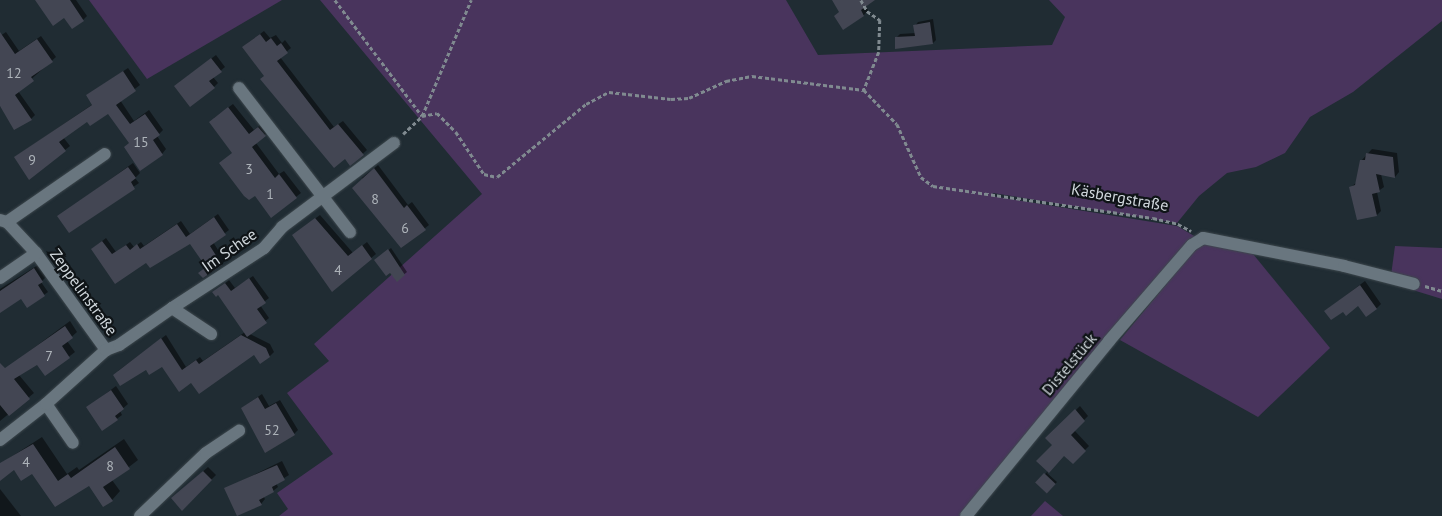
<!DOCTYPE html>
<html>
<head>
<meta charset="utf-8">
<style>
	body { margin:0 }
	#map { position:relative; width:1442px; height:516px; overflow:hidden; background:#202c33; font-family:"PT Sans",sans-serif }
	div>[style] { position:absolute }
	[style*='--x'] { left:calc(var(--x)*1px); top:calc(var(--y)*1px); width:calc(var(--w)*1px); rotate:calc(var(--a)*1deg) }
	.green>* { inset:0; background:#49345d }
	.shadow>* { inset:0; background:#0007 }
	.building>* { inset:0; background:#434653; transform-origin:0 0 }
	.path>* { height:2.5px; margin-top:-1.25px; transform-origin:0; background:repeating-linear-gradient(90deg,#808a90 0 4px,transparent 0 6.5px) }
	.roads { filter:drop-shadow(0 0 1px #3d474d) drop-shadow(0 0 1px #3d474d) }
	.minor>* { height:12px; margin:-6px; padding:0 6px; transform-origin:6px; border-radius:6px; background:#69767f }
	span { translate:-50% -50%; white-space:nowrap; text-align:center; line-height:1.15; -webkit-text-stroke:4.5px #0f1417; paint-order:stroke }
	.number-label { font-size:14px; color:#aeb4ba }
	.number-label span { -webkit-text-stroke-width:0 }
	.street-label { font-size:16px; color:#d1d8dd }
</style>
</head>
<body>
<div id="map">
	<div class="green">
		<i style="clip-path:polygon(89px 0,282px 0,147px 79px)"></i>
		<i style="clip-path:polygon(320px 0,786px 0,818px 55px,1052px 45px,1065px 17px,1049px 0,1442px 0,1442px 21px,1353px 92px,1310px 117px,1285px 153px,1256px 167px,1227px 173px,1199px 196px,1177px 223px,993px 193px,992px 196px,1177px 226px,1196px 237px,962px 516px,279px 516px,288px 509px,277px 493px,333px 454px,287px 393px,329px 361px,314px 344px,482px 194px)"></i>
		<i style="clip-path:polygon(1208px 244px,1253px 254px,1330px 348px,1258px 417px,1120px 340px,1197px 247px)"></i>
		<i style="clip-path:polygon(1395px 246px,1442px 248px,1442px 299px,1390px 283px)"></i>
		<i style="clip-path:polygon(1045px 501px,1063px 516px,1031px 516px)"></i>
	</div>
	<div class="shadow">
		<i style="clip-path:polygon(41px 0,76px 0,87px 16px,83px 20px,65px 17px)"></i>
		<i style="clip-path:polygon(839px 0,873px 0,865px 5px,868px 10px,864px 15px,843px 28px)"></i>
		<i style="clip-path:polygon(933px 19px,936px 40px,933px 43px,896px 38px,900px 34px,916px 33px,915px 26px,918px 22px)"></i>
		<i style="clip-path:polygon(264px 31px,270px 38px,276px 35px,282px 43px,285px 40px,291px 48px,280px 57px,334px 127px,343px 121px,367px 150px,351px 164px,265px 76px,248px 43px)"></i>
		<i style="clip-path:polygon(6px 32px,19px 51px,41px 36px,56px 57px,18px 91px,35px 115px,31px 119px,0 106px,0 36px)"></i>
		<i style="clip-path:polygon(216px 55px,225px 67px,213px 77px,218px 83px,214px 87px,180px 82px)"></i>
		<i style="clip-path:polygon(128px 68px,140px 85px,120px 100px,134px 121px,149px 110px,163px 130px,157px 136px,166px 149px,162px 154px,141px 169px,130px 143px,108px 112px,87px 120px,63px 137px,70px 146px,65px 150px,15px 157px,93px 104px,87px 95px)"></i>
		<i style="clip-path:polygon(233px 104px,254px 130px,263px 123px,269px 131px,256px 143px,279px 174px,284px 171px,301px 193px,271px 216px,214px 118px)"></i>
		<i style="clip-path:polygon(1372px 149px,1397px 153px,1399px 172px,1395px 177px,1381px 174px,1384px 187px,1377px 192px,1381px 211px,1377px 215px,1351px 187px,1357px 182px,1361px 161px)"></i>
		<i style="clip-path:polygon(133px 163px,140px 173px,135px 178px,139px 183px,69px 231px,59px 216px)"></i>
		<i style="clip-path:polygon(378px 165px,408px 205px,412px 202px,429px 225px,401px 247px,362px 178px)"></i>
		<i style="clip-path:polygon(218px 214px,229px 230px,213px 242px,225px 261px,222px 264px,208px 266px,191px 242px,146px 262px,116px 282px,92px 249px,106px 238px,116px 252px,130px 242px,134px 247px,141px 242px,144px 246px,181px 221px,190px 234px)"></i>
		<i style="clip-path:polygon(320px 215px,353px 253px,367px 242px,376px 254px,332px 290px,298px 231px)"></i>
		<i style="clip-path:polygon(391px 248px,407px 272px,397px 280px,377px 259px)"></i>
		<i style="clip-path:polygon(38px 265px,46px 277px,41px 282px,48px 292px,28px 306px,21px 297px,0 311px,0 289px)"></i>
		<i style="clip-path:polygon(253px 276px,269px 298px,260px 305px,269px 318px,250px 334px,270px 344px,274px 352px,270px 356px,260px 362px,255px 354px,192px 382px,162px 365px,118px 371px,166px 335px,186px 367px,200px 357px,203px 361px,245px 332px,218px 293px,214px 292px,229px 280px,235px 288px)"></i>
		<i style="clip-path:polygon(1365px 281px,1381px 304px,1377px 308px,1366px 316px,1359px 304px,1343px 310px,1325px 311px)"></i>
		<i style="clip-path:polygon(70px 321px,77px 332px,67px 341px,75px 352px,45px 375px,37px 364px,19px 375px,34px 393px,0 421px,0 373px)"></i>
		<i style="clip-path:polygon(116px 386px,128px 404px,120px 411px,122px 415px,103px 429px,88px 407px)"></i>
		<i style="clip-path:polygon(262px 394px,269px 406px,280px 400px,298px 430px,294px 434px,242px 408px)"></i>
		<i style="clip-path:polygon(1080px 406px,1088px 416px,1074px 430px,1089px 446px,1073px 462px,1064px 454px,1047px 473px,1057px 482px,1047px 493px,1037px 483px,1048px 471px,1054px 444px,1047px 438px)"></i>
		<i style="clip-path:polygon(42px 437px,67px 474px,77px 467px,79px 470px,124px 439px,138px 460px,112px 480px,120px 491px,112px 500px,89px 484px,55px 505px,33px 472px,14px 469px,0 479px,0 464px)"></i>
		<i style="clip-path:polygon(282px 461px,289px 475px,276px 483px,278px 487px,273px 491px,263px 496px,265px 499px,261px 504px,225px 489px)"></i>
		<i style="clip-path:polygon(208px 467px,216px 475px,182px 509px,177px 494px)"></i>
		<i style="clip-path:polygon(0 489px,21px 516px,0 516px)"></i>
	</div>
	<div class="building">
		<i style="clip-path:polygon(35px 0,70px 0,84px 21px,72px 29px,64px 18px,53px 26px)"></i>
		<i style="clip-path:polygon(832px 0,875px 0,861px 10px,864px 16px,843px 30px,834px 16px,839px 12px)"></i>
		<i style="clip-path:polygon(930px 22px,933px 44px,895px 49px,895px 37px,915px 36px,913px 25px)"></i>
		<i style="clip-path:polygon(0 32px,15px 54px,37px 39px,53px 62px,31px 77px,34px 81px,15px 95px,32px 120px,14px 130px,0 106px)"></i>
		<i style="clip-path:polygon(260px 34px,266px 42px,271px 38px,277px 46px,281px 43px,288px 53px,277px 61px,330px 130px,338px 124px,364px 155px,350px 166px,345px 159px,334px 168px,260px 79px,264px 76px,242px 47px)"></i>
		<i style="clip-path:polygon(211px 58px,222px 72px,209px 81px,215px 88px,190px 107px,174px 86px)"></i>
		<i style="clip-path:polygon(123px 71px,136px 91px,116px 105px,130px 124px,145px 114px,160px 135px,153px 140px,163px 155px,140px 171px,124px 147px,129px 143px,108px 114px,90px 126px,87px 122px,59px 142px,66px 151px,29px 180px,14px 157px,92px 105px,86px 95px)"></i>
		<i style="clip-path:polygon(228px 107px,249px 134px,258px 127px,266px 136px,252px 147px,275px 178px,279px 174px,297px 198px,271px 218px,255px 196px,249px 200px,244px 196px,219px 163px,232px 153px,209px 122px)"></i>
		<i style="clip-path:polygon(1366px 153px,1393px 157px,1395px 178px,1376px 174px,1380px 192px,1372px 194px,1377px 216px,1357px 220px,1349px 187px,1355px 185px,1360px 160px,1365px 160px)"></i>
		<i style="clip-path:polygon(128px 167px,136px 178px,131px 182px,135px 189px,69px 233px,57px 216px)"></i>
		<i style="clip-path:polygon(374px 168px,404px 208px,407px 205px,426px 230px,401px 248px,352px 188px)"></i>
		<i style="clip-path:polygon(214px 217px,226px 235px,210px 246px,222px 265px,203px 278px,198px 273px,206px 267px,190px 244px,150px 268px,146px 263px,115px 284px,91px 249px,102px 241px,112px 254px,126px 245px,130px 250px,137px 244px,140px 249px,177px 224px,186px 237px)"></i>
		<i style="clip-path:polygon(315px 218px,348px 256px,362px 245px,372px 259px,332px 292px,292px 235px)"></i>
		<i style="clip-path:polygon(388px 249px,405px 275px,397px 282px,390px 273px,386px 276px,374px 260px)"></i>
		<i style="clip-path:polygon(34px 268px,43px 282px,38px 285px,45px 296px,27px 308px,21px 299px,0 313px,0 291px)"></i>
		<i style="clip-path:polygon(249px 278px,266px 303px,257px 309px,267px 323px,247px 337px,218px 295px,216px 297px,212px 292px,225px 283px,231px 291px)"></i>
		<i style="clip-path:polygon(1360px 285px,1377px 309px,1366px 317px,1358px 306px,1346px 316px,1343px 312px,1331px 320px,1324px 311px)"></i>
		<i style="clip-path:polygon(65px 326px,73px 338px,62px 346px,70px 358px,45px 376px,37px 365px,14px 379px,30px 399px,9px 416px,0 405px,0 363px,5px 368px)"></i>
		<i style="clip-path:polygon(241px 335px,266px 348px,270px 357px,260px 364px,254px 355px,199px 394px,191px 383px,179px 392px,162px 367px,149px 375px,146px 370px,120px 386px,113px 375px,161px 338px,182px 370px,196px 360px,199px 364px)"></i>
		<i style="clip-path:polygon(111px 390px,124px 409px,115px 416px,118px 420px,102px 431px,86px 407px)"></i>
		<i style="clip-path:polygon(258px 397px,265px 409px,276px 403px,295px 435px,265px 453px,241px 408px)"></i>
		<i style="clip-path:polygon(1075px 409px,1085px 421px,1071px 435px,1086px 451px,1073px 464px,1064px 456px,1049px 473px,1036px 461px,1052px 445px,1045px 438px)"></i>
		<i style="clip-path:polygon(33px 444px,58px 481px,68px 474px,71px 478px,115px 447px,130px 469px,103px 487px,113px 501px,103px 507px,89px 486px,55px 507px,32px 474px,21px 481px,14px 470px,0 481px,0 463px)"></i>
		<i style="clip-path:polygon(277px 465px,285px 480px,272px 487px,274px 492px,259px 500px,262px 505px,237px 516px,224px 488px)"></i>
		<i style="clip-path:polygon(203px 471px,212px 480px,182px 511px,171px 498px)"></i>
		<i style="left:1044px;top:473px;width:16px;height:13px;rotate:43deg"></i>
	</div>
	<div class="path">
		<i style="--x:335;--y:0;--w:145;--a:53.1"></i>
		<i style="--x:861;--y:0;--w:13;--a:61"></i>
		<i style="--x:867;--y:11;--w:16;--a:35"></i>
		<i style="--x:880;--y:20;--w:32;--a:92"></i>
		<i style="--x:879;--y:52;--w:41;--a:111.5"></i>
		<i style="--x:864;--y:90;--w:47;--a:45.9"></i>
		<i style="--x:897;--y:124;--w:58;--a:65.6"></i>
		<i style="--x:921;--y:177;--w:15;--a:37"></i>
		<i style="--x:933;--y:186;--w:222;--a:8.3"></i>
		<i style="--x:1153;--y:218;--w:26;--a:13"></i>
		<i style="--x:1178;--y:224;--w:15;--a:28"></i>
		<i style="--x:422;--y:116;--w:126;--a:-67.1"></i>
		<i style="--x:403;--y:134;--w:26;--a:-43"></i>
		<i style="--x:422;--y:116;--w:15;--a:-11"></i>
		<i style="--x:437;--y:113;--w:27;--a:45"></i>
		<i style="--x:456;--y:132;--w:50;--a:56.3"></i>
		<i style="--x:484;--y:174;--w:13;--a:13"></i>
		<i style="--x:497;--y:177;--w:115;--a:-39.4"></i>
		<i style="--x:586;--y:104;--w:26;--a:-28"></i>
		<i style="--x:609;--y:92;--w:62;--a:6.4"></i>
		<i style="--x:671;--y:99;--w:18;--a:-3"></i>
		<i style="--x:689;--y:98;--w:41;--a:-24.7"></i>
		<i style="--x:726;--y:81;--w:26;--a:-11"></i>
		<i style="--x:752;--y:76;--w:113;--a:7.1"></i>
		<i style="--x:1425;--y:286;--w:18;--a:16"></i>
	</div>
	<div class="roads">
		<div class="minor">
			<i style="--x:239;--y:88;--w:182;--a:52.4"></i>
			<i style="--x:0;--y:220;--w:7;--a:16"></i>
			<i style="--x:7;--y:222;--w:42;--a:46.9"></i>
			<i style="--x:36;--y:253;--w:120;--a:54.2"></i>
			<i style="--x:7;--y:222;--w:119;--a:-34.8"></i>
			<i style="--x:0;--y:278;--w:44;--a:-34.8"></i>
			<i style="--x:172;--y:308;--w:110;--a:-33.1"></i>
			<i style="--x:264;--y:248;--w:28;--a:-49"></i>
			<i style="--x:282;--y:227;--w:140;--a:-36.9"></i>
			<i style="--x:46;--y:404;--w:47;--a:55.3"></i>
			<i style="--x:0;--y:440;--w:58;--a:-38"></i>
			<i style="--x:46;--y:404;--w:81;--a:-42"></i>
			<i style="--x:106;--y:350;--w:14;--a:-21"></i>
			<i style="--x:119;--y:345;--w:65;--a:-34.9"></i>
			<i style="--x:172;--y:308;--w:47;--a:33.7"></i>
			<i style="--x:140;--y:516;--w:91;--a:-43.7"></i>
			<i style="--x:206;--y:453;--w:40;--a:-34"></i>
			<i style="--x:966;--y:516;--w:226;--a:-50.7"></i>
			<i style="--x:1109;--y:341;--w:127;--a:-49.2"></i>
			<i style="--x:1192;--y:245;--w:13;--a:-32"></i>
			<i style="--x:1203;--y:238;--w:144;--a:11.2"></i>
			<i style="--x:1344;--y:266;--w:72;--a:14.4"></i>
		</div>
	</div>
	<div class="number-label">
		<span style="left:14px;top:73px">12</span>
		<span style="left:141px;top:142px">15</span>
		<span style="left:32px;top:160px">9</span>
		<span style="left:249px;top:169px">3</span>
		<span style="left:270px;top:194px">1</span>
		<span style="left:375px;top:199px">8</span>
		<span style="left:405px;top:228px">6</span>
		<span style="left:338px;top:270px">4</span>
		<span style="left:49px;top:356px">7</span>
		<span style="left:272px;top:430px">52</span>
		<span style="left:26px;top:462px">4</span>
		<span style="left:110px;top:466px">8</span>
	</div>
	<div class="street-label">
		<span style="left:1120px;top:197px;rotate:10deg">Käsbergstraße</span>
		<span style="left:229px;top:250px;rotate:-35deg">Im Schee</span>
		<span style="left:84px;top:292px;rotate:54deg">Zeppelinstraße</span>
		<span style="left:1069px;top:364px;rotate:-50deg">Distelstück</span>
	</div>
</div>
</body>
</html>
